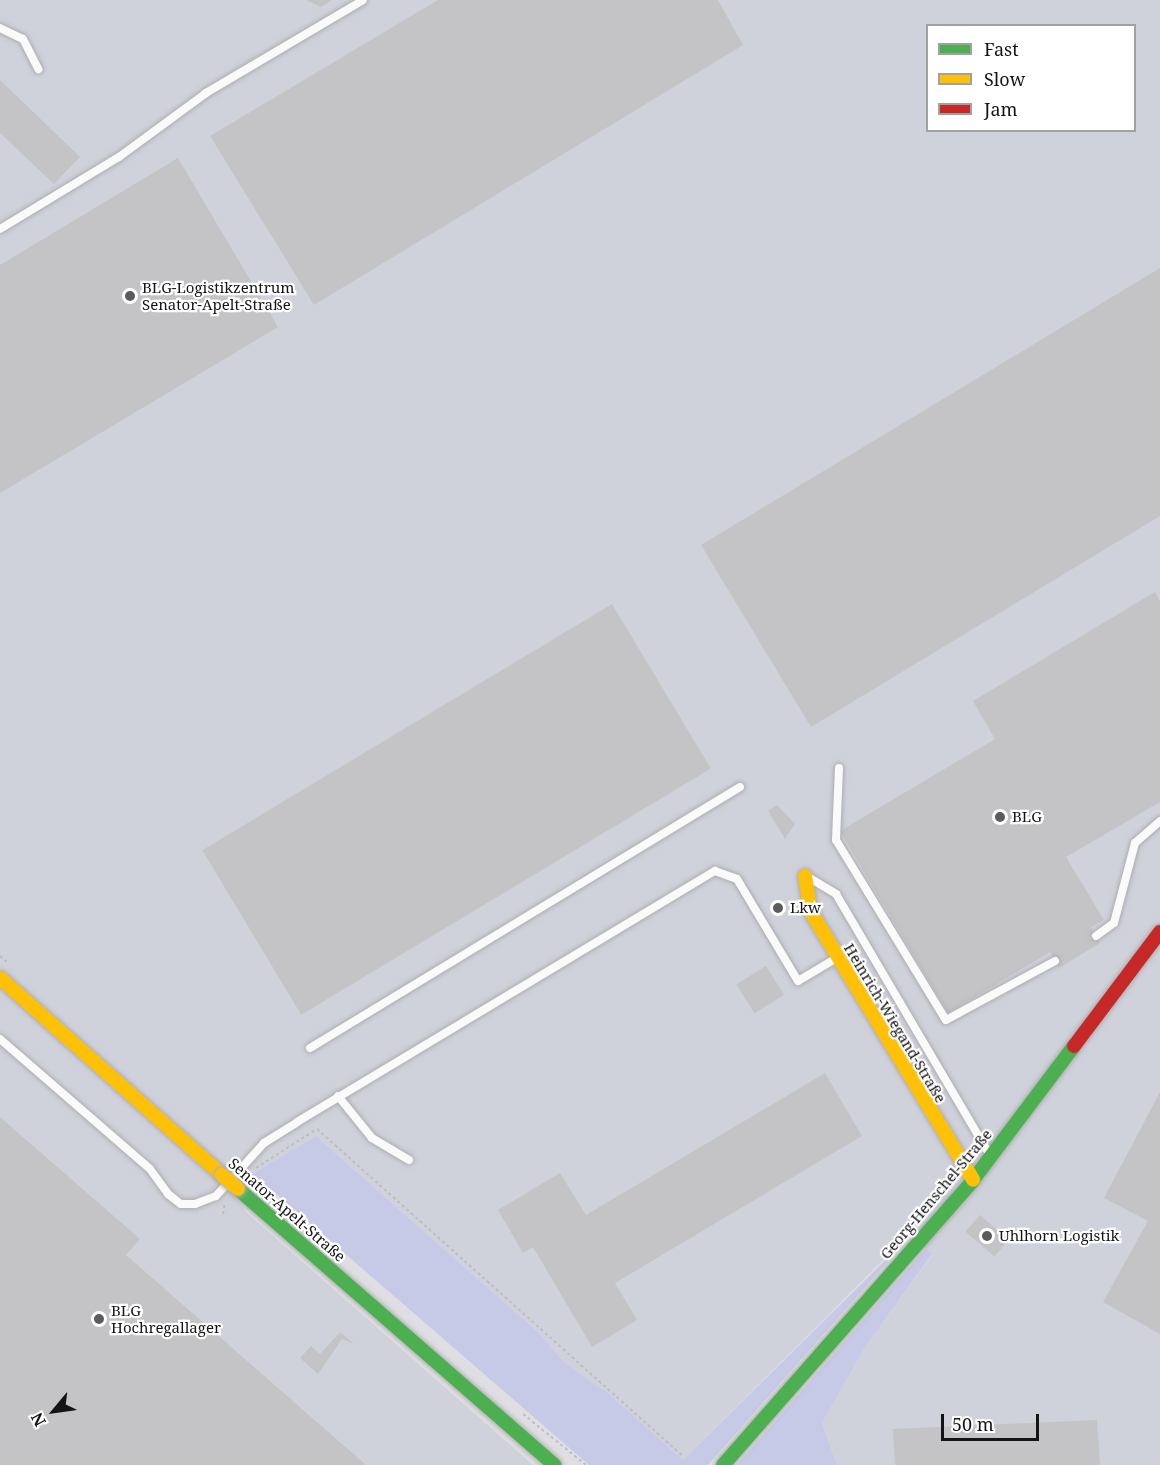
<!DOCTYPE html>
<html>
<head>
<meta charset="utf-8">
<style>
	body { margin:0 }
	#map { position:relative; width:1160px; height:1465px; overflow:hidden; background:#dfdfe3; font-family:"Noto Serif",serif }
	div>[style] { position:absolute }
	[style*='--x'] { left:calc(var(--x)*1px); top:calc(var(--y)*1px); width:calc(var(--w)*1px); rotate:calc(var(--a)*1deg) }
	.built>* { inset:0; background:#d0d2db }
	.green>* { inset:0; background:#c7cae7 }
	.building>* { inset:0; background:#c4c4c6; transform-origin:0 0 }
	.path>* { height:2px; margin-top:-1px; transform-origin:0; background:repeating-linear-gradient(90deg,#bebebf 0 3px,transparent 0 6px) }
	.roads { filter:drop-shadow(0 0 2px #aeaeb1) drop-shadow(0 0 2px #aeaeb1) }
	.lane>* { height:8px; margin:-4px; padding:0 4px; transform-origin:4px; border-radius:4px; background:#fafafb }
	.fast>* { height:14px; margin:-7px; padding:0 7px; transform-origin:7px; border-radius:7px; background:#4caf50 }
	.slow>* { height:14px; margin:-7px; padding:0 7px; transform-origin:7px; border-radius:7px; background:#ffc107 }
	.jam>* { height:14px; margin:-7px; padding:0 7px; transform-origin:7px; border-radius:7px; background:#c62828 }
	.bridges { filter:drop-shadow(0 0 2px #aeaeb1) drop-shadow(0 0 2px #aeaeb1) }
	.slow-bridge>* { height:14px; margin:-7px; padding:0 7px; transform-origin:7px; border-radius:7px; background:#ffc107 }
	.dots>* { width:16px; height:16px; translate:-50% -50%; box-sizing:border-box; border:3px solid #fff; border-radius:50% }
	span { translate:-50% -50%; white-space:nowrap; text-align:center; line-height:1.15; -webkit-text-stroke:4.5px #fff; paint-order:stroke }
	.poi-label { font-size:15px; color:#141416 }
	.left { translate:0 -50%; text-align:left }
	.street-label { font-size:15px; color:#141416 }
	.legend { position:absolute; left:926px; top:24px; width:210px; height:108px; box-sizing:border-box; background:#fff; border:2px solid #a1a1a2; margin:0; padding:8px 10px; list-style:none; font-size:18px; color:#141416 }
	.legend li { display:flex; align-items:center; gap:12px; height:30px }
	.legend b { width:30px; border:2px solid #a1a1a2 }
	.north { position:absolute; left:24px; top:1381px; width:60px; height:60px; -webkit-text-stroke:4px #fff; paint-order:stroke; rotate:241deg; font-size:16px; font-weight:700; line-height:24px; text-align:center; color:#141416 }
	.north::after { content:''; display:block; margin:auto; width:21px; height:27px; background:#141416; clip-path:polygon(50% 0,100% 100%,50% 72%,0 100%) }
	.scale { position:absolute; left:941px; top:1414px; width:98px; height:27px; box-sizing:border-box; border:3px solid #141416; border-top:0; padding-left:8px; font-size:18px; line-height:21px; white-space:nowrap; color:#141416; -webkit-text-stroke:4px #fff; paint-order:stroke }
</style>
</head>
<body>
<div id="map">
	<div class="built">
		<i style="clip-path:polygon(evenodd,0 0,1160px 0,1160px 1465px,837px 1465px,822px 1423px,864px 1349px,932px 1255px,910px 1233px,683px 1460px,609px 1394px,564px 1362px,539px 1333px,316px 1136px,247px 1177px,233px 1194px,247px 1213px,533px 1465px,0 1465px,0 0,928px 26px,1134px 26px,1134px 130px,928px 130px,928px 26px)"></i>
	</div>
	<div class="green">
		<i style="clip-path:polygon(316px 1136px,539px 1333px,564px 1362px,609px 1394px,683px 1460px,912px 1234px,708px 1465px,589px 1465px,275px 1193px,247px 1177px)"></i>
		<i style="clip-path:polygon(926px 1249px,932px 1254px,864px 1349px,822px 1423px,837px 1465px,737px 1465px)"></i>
	</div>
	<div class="building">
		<i style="clip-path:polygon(306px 0,332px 0,321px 7px)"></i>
		<i style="clip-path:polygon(438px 0,718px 0,743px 45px,314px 305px,210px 136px)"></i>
		<i style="clip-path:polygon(0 80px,80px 157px,54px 184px,0 133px)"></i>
		<i style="clip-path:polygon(178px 158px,278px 327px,0 493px,0 265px)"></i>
		<i style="clip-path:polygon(1160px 268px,1160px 516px,811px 727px,701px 545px)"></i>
		<i style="clip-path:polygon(1155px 592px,1160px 601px,1160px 802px,1066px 857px,1104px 920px,1091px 927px,1100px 943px,1059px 968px,1050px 952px,948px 1013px,840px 831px,995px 739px,973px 701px)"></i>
		<i style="left:612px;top:604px;width:192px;height:478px;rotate:59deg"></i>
		<i style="clip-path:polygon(777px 805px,795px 824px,785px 839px,768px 811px)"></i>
		<i style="left:766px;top:966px;width:34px;height:35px;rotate:58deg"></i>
		<i style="clip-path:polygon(825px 1073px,862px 1136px,615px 1283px,637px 1320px,592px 1347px,533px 1247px,523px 1253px,498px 1210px,560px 1173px,586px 1215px)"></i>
		<i style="clip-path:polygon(1160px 1092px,1160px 1334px,1103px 1302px,1148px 1221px,1104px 1198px)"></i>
		<i style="clip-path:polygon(0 1117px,140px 1239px,126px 1255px,366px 1465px,0 1465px)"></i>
		<i style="left:980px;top:1215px;width:38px;height:22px;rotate:41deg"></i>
		<i style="clip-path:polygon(340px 1332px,354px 1344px,342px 1339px,318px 1374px,300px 1358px,311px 1346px,320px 1354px)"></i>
		<i style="clip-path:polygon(1097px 1420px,1100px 1465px,895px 1465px,893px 1429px)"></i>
	</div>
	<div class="path">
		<i style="--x:0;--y:956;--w:11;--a:41"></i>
		<i style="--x:256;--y:1168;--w:72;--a:-32.6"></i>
		<i style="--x:317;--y:1129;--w:491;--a:41.8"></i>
		<i style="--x:223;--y:1214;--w:12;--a:-81"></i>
		<i style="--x:523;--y:1414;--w:81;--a:39"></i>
	</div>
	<div class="roads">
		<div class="lane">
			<i style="--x:0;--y:28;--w:25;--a:26"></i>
			<i style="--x:23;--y:39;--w:34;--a:63"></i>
			<i style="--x:0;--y:229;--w:139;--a:-31.2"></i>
			<i style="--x:119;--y:157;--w:108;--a:-36.3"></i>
			<i style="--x:206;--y:93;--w:182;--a:-30.6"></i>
			<i style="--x:839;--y:768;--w:72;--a:92.4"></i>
			<i style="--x:836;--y:840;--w:211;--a:58.6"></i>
			<i style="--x:946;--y:1020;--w:124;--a:-28.4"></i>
			<i style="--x:808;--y:877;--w:33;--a:31"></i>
			<i style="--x:836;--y:894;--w:303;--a:59.5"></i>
			<i style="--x:1096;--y:936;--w:22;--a:-36"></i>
			<i style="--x:1114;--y:923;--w:83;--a:-75.3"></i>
			<i style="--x:1135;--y:843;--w:33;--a:-41"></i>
			<i style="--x:0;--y:1039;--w:198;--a:40.9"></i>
			<i style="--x:150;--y:1169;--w:31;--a:54"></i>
			<i style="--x:168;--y:1194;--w:16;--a:38"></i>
			<i style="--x:181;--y:1204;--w:14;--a:0"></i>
			<i style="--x:195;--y:1204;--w:22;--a:-21"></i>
			<i style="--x:216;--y:1196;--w:72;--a:-47.8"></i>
			<i style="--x:264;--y:1143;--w:39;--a:-32"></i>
			<i style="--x:297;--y:1122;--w:488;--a:-31"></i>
			<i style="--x:715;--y:871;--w:23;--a:20"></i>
			<i style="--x:737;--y:879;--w:119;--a:59.1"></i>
			<i style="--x:798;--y:981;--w:43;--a:-30.7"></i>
			<i style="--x:310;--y:1048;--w:503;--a:-31.26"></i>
			<i style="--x:338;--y:1096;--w:54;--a:51"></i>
			<i style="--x:372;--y:1138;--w:43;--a:30.7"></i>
		</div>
		<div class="fast">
			<i style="--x:238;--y:1189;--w:420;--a:41.1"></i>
			<i style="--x:723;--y:1465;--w:379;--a:-48.7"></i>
			<i style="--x:973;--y:1180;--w:168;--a:-53"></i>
		</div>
		<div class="slow">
			<i style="--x:805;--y:876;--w:36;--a:81"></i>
			<i style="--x:811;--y:912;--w:313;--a:58.8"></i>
			<i style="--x:0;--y:978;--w:297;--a:41.6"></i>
		</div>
		<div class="jam">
			<i style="--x:1074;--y:1046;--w:143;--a:-53"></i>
		</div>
	</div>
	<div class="bridges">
		<div class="slow-bridge">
			<i style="--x:222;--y:1175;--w:21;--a:41"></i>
		</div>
	</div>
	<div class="dots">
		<i style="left:130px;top:296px;background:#5b5b5e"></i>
		<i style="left:1000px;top:817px;background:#5b5b5e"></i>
		<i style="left:778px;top:908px;background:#5b5b5e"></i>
		<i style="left:987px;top:1236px;background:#5b5b5e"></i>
		<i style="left:99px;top:1319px;background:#5b5b5e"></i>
	</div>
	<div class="poi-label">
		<span class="left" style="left:142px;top:296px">BLG-Logistikzentrum<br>Senator-Apelt-Straße</span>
		<span class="left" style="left:1012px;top:817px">BLG</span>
		<span class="left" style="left:790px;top:908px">Lkw</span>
		<span class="left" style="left:999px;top:1236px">Uhlhorn Logistik</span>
		<span class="left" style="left:111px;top:1319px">BLG<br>Hochregallager</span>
	</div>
	<div class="street-label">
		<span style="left:895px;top:1023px;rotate:59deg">Heinrich-Wiegand-Straße</span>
		<span style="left:936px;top:1194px;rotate:-50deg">Georg-Henschel-Straße</span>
		<span style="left:287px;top:1210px;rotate:41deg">Senator-Apelt-Straße</span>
	</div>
	<ul class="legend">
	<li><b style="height:8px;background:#4caf50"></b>Fast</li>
	<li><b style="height:8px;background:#ffc107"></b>Slow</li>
	<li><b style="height:8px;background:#c62828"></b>Jam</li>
	</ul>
	<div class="north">N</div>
	<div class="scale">50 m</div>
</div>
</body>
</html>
